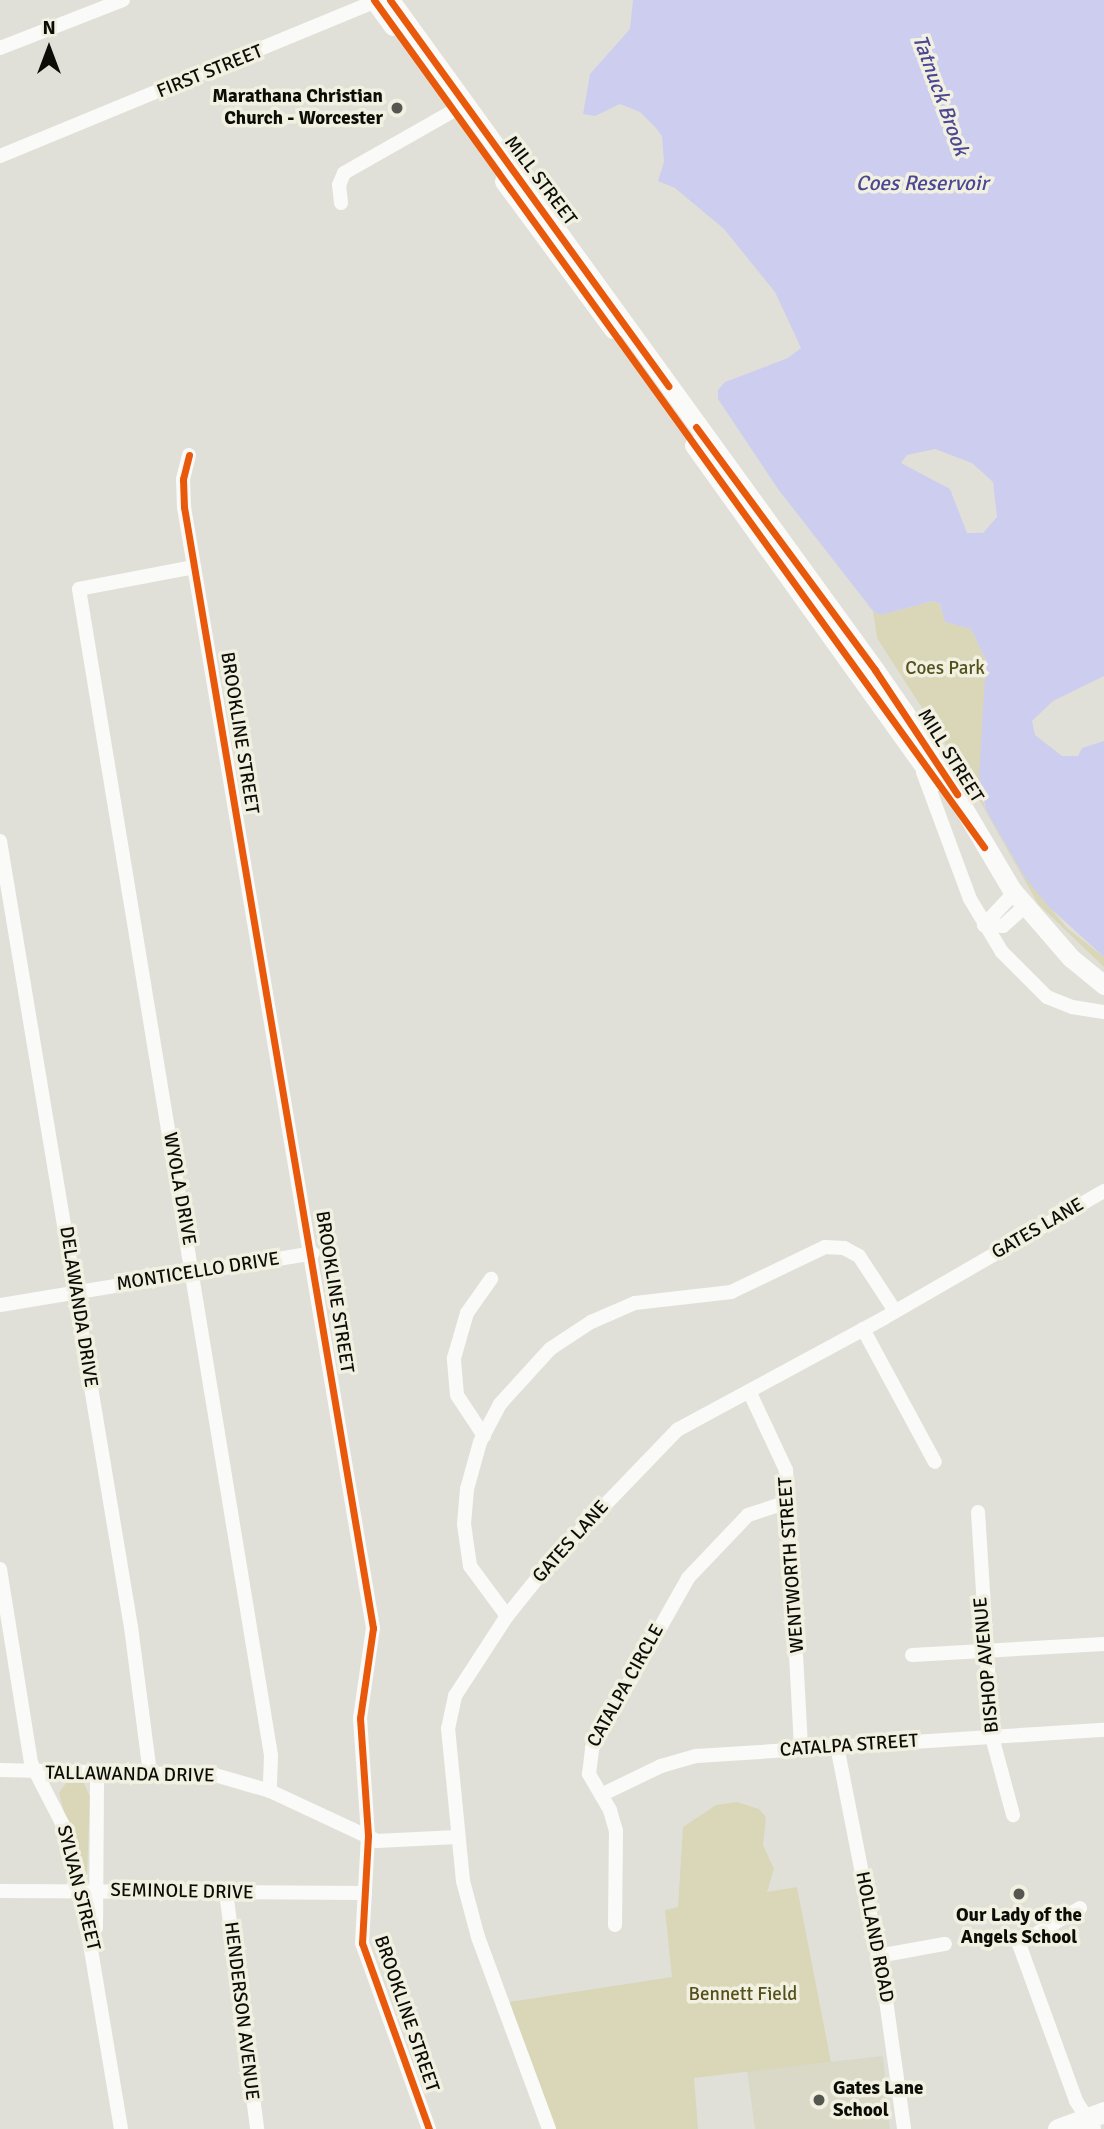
<!DOCTYPE html>
<html>
<head>
<meta charset="utf-8">
<style>
	body { margin:0 }
	#map { position:relative; width:1104px; height:2129px; overflow:hidden; background:#e1e0d8; font-family:Signika,sans-serif }
	div>[style] { position:absolute }
	[style*='--x'] { left:calc(var(--x)*1px); top:calc(var(--y)*1px); width:calc(var(--w)*1px); rotate:calc(var(--a)*1deg) }
	.built>* { inset:0; background:#dad9c8 }
	.green>* { inset:0; background:#d9d7b8 }
	.water>* { inset:0; background:#cccdef }
	.minor>* { height:14px; margin:-7px; padding:0 7px; transform-origin:7px; border-radius:7px; background:#fafaf9 }
	.major>* { height:19px; margin:-9.5px; padding:0 9.5px; transform-origin:9.5px; border-radius:9.5px; background:#fafaf9 }
	.highway>* { height:21px; margin:-10.5px; padding:0 10.5px; transform-origin:10.5px; border-radius:10.5px; background:#fafaf9 }
	.cycleway>* { height:7px; margin:-3.5px; padding:0 3.5px; transform-origin:3.5px; border-radius:3.5px; background:#e8590c }
	.dots>* { width:19px; height:19px; translate:-50% -50%; box-sizing:border-box; border:4px solid #f2f1e1; border-radius:50% }
	span { translate:-50% -50%; white-space:nowrap; text-align:center; line-height:1.15; -webkit-text-stroke:7px #f2f1e1; paint-order:stroke }
	.street-label { font-size:19px; color:#0d0d08 }
	.poi-label { font-size:19px; color:#0d0d08; font-weight:700 }
	.right { translate:-100% -50%; text-align:right }
	.left { translate:0 -50%; text-align:left }
	.park-label { font-size:19px; color:#55511d }
	.water-label { font-size:21px; color:#4c4793; font-style:italic }
	.north { position:absolute; left:14px; top:14px; width:70px; height:70px; -webkit-text-stroke:5px #f2f1e1; paint-order:stroke; rotate:0deg; font-size:19px; font-weight:700; line-height:28px; text-align:center; color:#0d0d08 }
	.north::after { content:''; display:block; margin:auto; width:24px; height:32px; background:#0d0d08; clip-path:polygon(50% 0,100% 100%,50% 72%,0 100%) }
</style>
</head>
<body>
<div id="map">
	<div class="built">
		<i style="clip-path:polygon(883px 2056px,890px 2129px,755px 2129px,747px 2071px)"></i>
	</div>
	<div class="green">
		<i style="clip-path:polygon(933px 601px,940px 604px,945px 622px,971px 629px,986px 660px,980px 793px,986px 810px,1024px 876px,1067px 928px,1104px 957px,1104px 967px,1038px 904px,967px 778px,877px 638px,873px 611px,881px 615px)"></i>
		<i style="clip-path:polygon(66px 1783px,84px 1783px,90px 1797px,87px 1876px,80px 1872px,59px 1793px)"></i>
		<i style="clip-path:polygon(737px 1802px,759px 1809px,766px 1817px,763px 1845px,774px 1869px,767px 1892px,797px 1887px,831px 2062px,694px 2078px,698px 2129px,554px 2129px,509px 2002px,672px 1977px,665px 1910px,678px 1907px,683px 1827px,716px 1805px)"></i>
	</div>
	<div class="water">
		<i style="clip-path:polygon(evenodd,633px 0,1104px 0,1104px 676px,1053px 701px,1032px 721px,1035px 735px,1062px 756px,1078px 756px,1082px 748px,1104px 741px,1104px 957px,1048px 906px,1024px 876px,986px 810px,979px 776px,986px 660px,971px 629px,945px 622px,940px 604px,933px 601px,881px 615px,873px 611px,778px 489px,718px 399px,718px 390px,725px 382px,788px 358px,801px 348px,775px 292px,724px 229px,675px 188px,658px 181px,664px 162px,662px 136px,655px 127px,640px 112px,620px 104px,595px 116px,583px 114px,590px 74px,630px 29px,633px 0,935px 449px,972px 463px,993px 482px,997px 517px,983px 533px,967px 533px,950px 489px,901px 463px,907px 455px,935px 449px)"></i>
	</div>
	<div class="minor">
		<i style="--x:0;--y:48;--w:132;--a:-21.3"></i>
		<i style="--x:0;--y:156;--w:410;--a:-22.4"></i>
		<i style="--x:341;--y:203;--w:18;--a:-96"></i>
		<i style="--x:339;--y:185;--w:13;--a:-67"></i>
		<i style="--x:344;--y:173;--w:128;--a:-29.6"></i>
		<i style="--x:189;--y:455;--w:25;--a:104"></i>
		<i style="--x:183;--y:479;--w:28;--a:88"></i>
		<i style="--x:184;--y:507;--w:1137;--a:80.43"></i>
		<i style="--x:373;--y:1628;--w:91;--a:98.2"></i>
		<i style="--x:360;--y:1718;--w:118;--a:86.1"></i>
		<i style="--x:368;--y:1836;--w:107;--a:93.2"></i>
		<i style="--x:362;--y:1943;--w:198;--a:70.2"></i>
		<i style="--x:194;--y:567;--w:117;--a:169.2"></i>
		<i style="--x:79;--y:589;--w:1182;--a:80.65"></i>
		<i style="--x:271;--y:1755;--w:36;--a:92"></i>
		<i style="--x:923;--y:772;--w:135;--a:69.7"></i>
		<i style="--x:970;--y:899;--w:62;--a:58.9"></i>
		<i style="--x:1002;--y:952;--w:64;--a:45"></i>
		<i style="--x:1047;--y:997;--w:27;--a:22"></i>
		<i style="--x:1072;--y:1007;--w:32;--a:9"></i>
		<i style="--x:0;--y:841;--w:797;--a:80.54"></i>
		<i style="--x:131;--y:1627;--w:148;--a:82.6"></i>
		<i style="--x:1014;--y:893;--w:44;--a:133.2"></i>
		<i style="--x:984;--y:925;--w:19;--a:3"></i>
		<i style="--x:1003;--y:926;--w:30;--a:-42"></i>
		<i style="--x:0;--y:1305;--w:317;--a:-9.4"></i>
		<i style="--x:863;--y:1329;--w:151;--a:61.6"></i>
		<i style="--x:749;--y:1391;--w:87;--a:64.9"></i>
		<i style="--x:786;--y:1470;--w:278;--a:86.9"></i>
		<i style="--x:484;--y:1436;--w:49;--a:-123.4"></i>
		<i style="--x:457;--y:1395;--w:37;--a:-95"></i>
		<i style="--x:454;--y:1358;--w:47;--a:-73.9"></i>
		<i style="--x:467;--y:1313;--w:42;--a:-54.8"></i>
		<i style="--x:978;--y:1512;--w:225;--a:86.4"></i>
		<i style="--x:992;--y:1737;--w:81;--a:74.9"></i>
		<i style="--x:0;--y:1569;--w:196;--a:80.9"></i>
		<i style="--x:31;--y:1763;--w:70;--a:62.7"></i>
		<i style="--x:63;--y:1825;--w:67;--a:74.5"></i>
		<i style="--x:81;--y:1890;--w:242;--a:80.5"></i>
		<i style="--x:507;--y:1616;--w:62;--a:-126.5"></i>
		<i style="--x:470;--y:1566;--w:42;--a:-98.1"></i>
		<i style="--x:464;--y:1524;--w:35;--a:-85"></i>
		<i style="--x:467;--y:1489;--w:49;--a:-74.5"></i>
		<i style="--x:480;--y:1442;--w:43;--a:-62.2"></i>
		<i style="--x:500;--y:1404;--w:74;--a:-47.7"></i>
		<i style="--x:550;--y:1349;--w:49;--a:-33.4"></i>
		<i style="--x:591;--y:1322;--w:48;--a:-23.4"></i>
		<i style="--x:635;--y:1303;--w:97;--a:-6.5"></i>
		<i style="--x:731;--y:1292;--w:104;--a:-25.6"></i>
		<i style="--x:825;--y:1247;--w:19;--a:3"></i>
		<i style="--x:844;--y:1248;--w:17;--a:28"></i>
		<i style="--x:859;--y:1256;--w:66;--a:56.8"></i>
		<i style="--x:912;--y:1655;--w:192;--a:-3.3"></i>
		<i style="--x:837;--y:1746;--w:245;--a:78.9"></i>
		<i style="--x:884;--y:1986;--w:144;--a:82"></i>
		<i style="--x:0;--y:1770;--w:215;--a:1.3"></i>
		<i style="--x:215;--y:1775;--w:57;--a:16.2"></i>
		<i style="--x:270;--y:1791;--w:118;--a:25"></i>
		<i style="--x:377;--y:1841;--w:79;--a:-2.9"></i>
		<i style="--x:601;--y:1795;--w:67;--a:-25.8"></i>
		<i style="--x:661;--y:1766;--w:37;--a:-16"></i>
		<i style="--x:697;--y:1756;--w:408;--a:-3.7"></i>
		<i style="--x:0;--y:1891;--w:365;--a:0.3"></i>
		<i style="--x:226;--y:1892;--w:239;--a:82.5"></i>
		<i style="--x:1080;--y:1908;--w:71;--a:149.5"></i>
		<i style="--x:1019;--y:1944;--w:167;--a:70"></i>
		<i style="--x:1076;--y:2101;--w:33;--a:57"></i>
		<i style="--x:615;--y:1925;--w:94;--a:-89.4"></i>
		<i style="--x:616;--y:1831;--w:22;--a:-106"></i>
		<i style="--x:610;--y:1810;--w:42;--a:-120.3"></i>
		<i style="--x:589;--y:1774;--w:26;--a:-83"></i>
		<i style="--x:592;--y:1748;--w:195;--a:-60.5"></i>
		<i style="--x:688;--y:1578;--w:87;--a:-46.4"></i>
		<i style="--x:748;--y:1515;--w:42;--a:-18"></i>
		<i style="--x:96;--y:1928;--w:154;--a:-89.6"></i>
		<i style="--x:878;--y:1956;--w:68;--a:-10.2"></i>
		<i style="--x:549;--y:2129;--w:205;--a:-110.3"></i>
		<i style="--x:478;--y:1937;--w:58;--a:-105"></i>
		<i style="--x:463;--y:1881;--w:153;--a:-95.6"></i>
		<i style="--x:448;--y:1729;--w:34;--a:-78"></i>
		<i style="--x:455;--y:1696;--w:95;--a:-57"></i>
		<i style="--x:507;--y:1616;--w:72;--a:-51.2"></i>
		<i style="--x:552;--y:1560;--w:180;--a:-46.1"></i>
		<i style="--x:677;--y:1430;--w:235;--a:-28.4"></i>
		<i style="--x:884;--y:1318;--w:254;--a:-30"></i>
	</div>
	<div class="major">
		<i style="--x:374;--y:0;--w:32;--a:54"></i>
		<i style="--x:390;--y:0;--w:827;--a:54.1"></i>
		<i style="--x:875;--y:670;--w:83;--a:55.3"></i>
		<i style="--x:922;--y:738;--w:177;--a:59.4"></i>
		<i style="--x:1012;--y:890;--w:90;--a:49.1"></i>
		<i style="--x:1071;--y:958;--w:43;--a:39.3"></i>
		<i style="--x:504;--y:181;--w:184;--a:53.6"></i>
		<i style="--x:694;--y:445;--w:414;--a:54.4"></i>
	</div>
	<div class="highway">
		<i style="--x:1058;--y:2129;--w:49;--a:-20.3"></i>
	</div>
	<div class="cycleway">
		<i style="--x:374;--y:0;--w:1044;--a:54.24"></i>
		<i style="--x:390;--y:0;--w:476;--a:54.2"></i>
		<i style="--x:696;--y:427;--w:302;--a:53.6"></i>
		<i style="--x:875;--y:670;--w:149;--a:56.5"></i>
		<i style="--x:189;--y:455;--w:25;--a:104"></i>
		<i style="--x:183;--y:479;--w:28;--a:88"></i>
		<i style="--x:184;--y:507;--w:1137;--a:80.43"></i>
		<i style="--x:373;--y:1628;--w:91;--a:98.2"></i>
		<i style="--x:360;--y:1718;--w:118;--a:86.1"></i>
		<i style="--x:368;--y:1836;--w:107;--a:93.2"></i>
		<i style="--x:362;--y:1943;--w:198;--a:70.2"></i>
	</div>
	<div class="dots">
		<i style="left:397px;top:108px;background:#575751"></i>
		<i style="left:1019px;top:1894px;background:#575751"></i>
		<i style="left:819px;top:2100px;background:#575751"></i>
	</div>
	<div class="street-label">
		<span style="left:210px;top:72px;rotate:-22deg">FIRST STREET</span>
		<span style="left:540px;top:181px;rotate:53deg">MILL STREET</span>
		<span style="left:239px;top:733px;rotate:81deg">BROOKLINE STREET</span>
		<span style="left:950px;top:756px;rotate:58deg">MILL STREET</span>
		<span style="left:179px;top:1189px;rotate:80deg">WYOLA DRIVE</span>
		<span style="left:1038px;top:1229px;rotate:-30deg">GATES LANE</span>
		<span style="left:198px;top:1272px;rotate:-9deg">MONTICELLO DRIVE</span>
		<span style="left:334px;top:1292px;rotate:81deg">BROOKLINE STREET</span>
		<span style="left:78px;top:1307px;rotate:81deg">DELAWANDA DRIVE</span>
		<span style="left:571px;top:1542px;rotate:-48deg">GATES LANE</span>
		<span style="left:792px;top:1565px;rotate:-94deg">WENTWORTH STREET</span>
		<span style="left:987px;top:1665px;rotate:-95deg">BISHOP AVENUE</span>
		<span style="left:626px;top:1686px;rotate:-61deg">CATALPA CIRCLE</span>
		<span style="left:849px;top:1746px;rotate:-4deg">CATALPA STREET</span>
		<span style="left:130px;top:1775px;rotate:1deg">TALLAWANDA DRIVE</span>
		<span style="left:78px;top:1888px;rotate:76deg">SYLVAN STREET</span>
		<span style="left:182px;top:1892px;rotate:1deg">SEMINOLE DRIVE</span>
		<span style="left:874px;top:1937px;rotate:79deg">HOLLAND ROAD</span>
		<span style="left:241px;top:2011px;rotate:83deg">HENDERSON AVENUE</span>
		<span style="left:406px;top:2014px;rotate:71deg">BROOKLINE STREET</span>
	</div>
	<div class="poi-label">
		<span class="right" style="left:383px;top:108px">Marathana Christian<br>Church - Worcester</span>
		<span style="left:1019px;top:1927px">Our Lady of the<br>Angels School</span>
		<span class="left" style="left:833px;top:2100px">Gates Lane<br>School</span>
	</div>
	<div class="park-label">
		<span style="left:945px;top:669px">Coes Park</span>
		<span style="left:743px;top:1995px">Bennett Field</span>
	</div>
	<div class="water-label">
		<span style="left:941px;top:95px;rotate:70deg">Tatnuck Brook</span>
		<span style="left:922px;top:183px">Coes Reservoir</span>
	</div>
	<div class="north">N</div>
</div>
</body>
</html>
